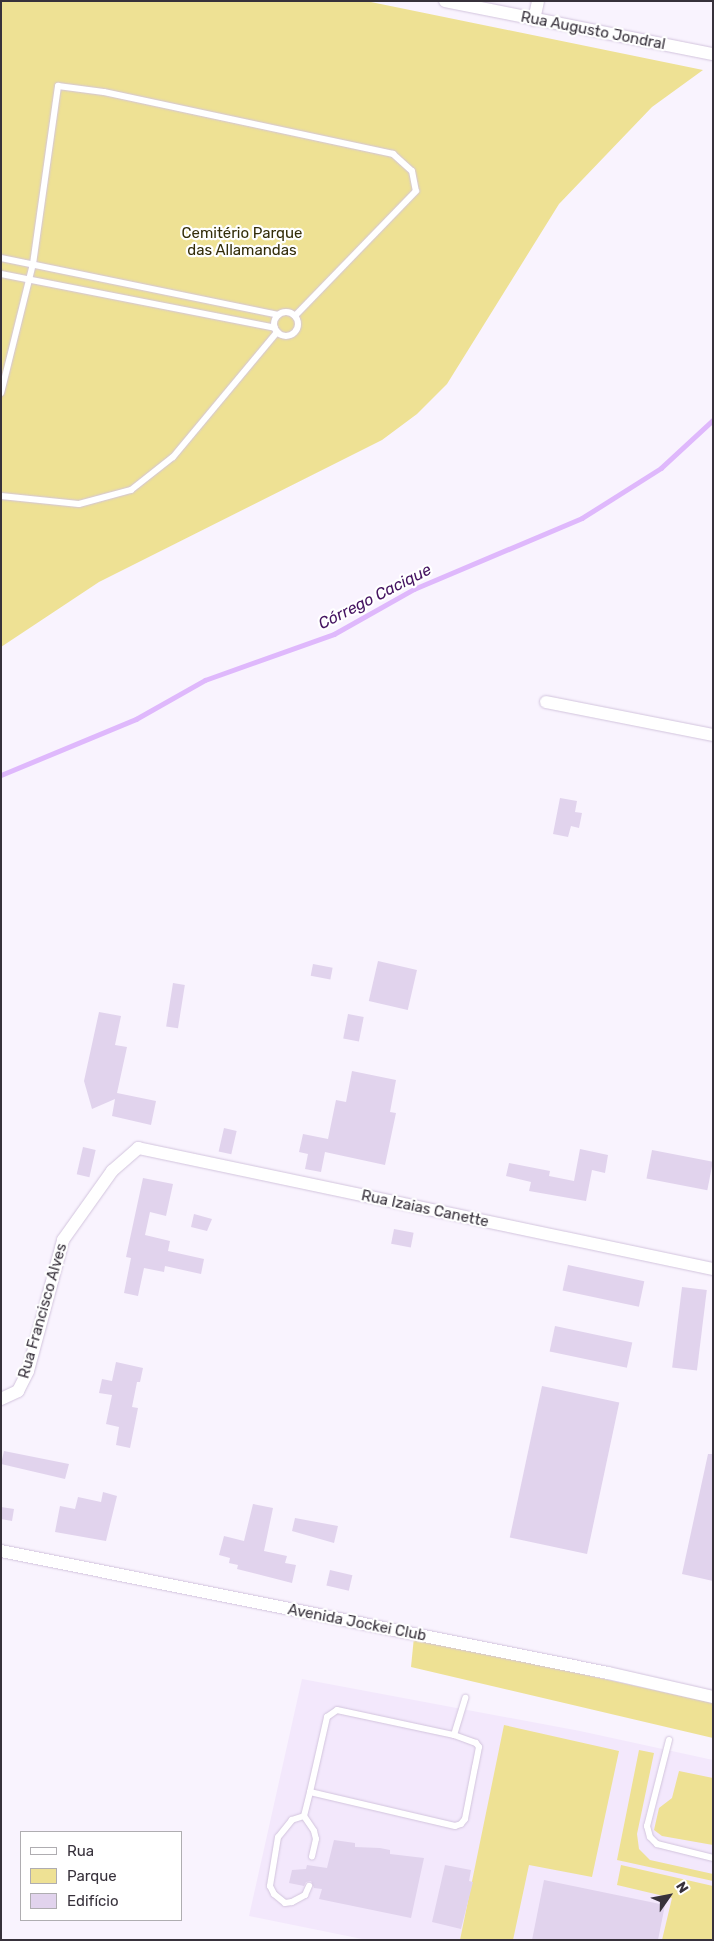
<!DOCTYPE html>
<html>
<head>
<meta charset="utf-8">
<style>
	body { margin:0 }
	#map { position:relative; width:714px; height:1941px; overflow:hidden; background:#f9f3fe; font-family:Rubik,sans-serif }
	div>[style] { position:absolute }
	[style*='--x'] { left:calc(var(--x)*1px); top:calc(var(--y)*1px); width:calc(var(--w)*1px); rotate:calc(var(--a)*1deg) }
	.built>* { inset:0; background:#f3e8fc }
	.green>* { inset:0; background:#eee194 }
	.stream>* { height:4.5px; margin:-2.25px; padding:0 2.25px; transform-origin:2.25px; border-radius:2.25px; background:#dfb8fc }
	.building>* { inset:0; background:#e1d3ed; transform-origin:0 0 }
	.roads { filter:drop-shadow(0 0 1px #d2c4dd) drop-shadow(0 0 1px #d2c4dd) }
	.service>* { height:6px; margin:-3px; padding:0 3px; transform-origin:3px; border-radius:3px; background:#fff }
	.service>.ring { margin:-3px; padding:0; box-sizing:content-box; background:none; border:6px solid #fff; border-radius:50% }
	.minor>* { height:12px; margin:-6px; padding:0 6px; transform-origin:6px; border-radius:6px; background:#fff }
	span { translate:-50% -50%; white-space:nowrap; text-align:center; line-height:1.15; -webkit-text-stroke:4.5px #fff; paint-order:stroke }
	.street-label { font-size:15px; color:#37313b }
	.park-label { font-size:15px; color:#332d09 }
	.water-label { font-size:16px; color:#441260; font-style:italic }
	.frame { position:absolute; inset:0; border:2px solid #37313b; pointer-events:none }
	.legend { position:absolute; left:20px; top:1831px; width:162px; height:90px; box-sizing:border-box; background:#fff; border:1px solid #afadb1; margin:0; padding:6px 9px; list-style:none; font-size:15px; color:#37313b }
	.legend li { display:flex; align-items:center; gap:10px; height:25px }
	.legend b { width:25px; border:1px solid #afadb1 }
	.north { position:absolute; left:644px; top:1871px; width:50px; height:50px; -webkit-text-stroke:4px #fff; paint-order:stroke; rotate:57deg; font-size:14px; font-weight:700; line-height:20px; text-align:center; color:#37313b }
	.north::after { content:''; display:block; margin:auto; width:18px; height:22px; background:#37313b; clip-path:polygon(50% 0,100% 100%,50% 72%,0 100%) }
</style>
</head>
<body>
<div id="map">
	<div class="built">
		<i style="clip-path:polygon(302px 1679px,580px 1731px,713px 1760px,713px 1940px,367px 1940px,249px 1916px)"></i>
	</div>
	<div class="green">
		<i style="clip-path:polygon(1px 1px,366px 1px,703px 70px,652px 107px,559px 204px,447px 384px,417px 414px,382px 440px,99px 582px,1px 647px)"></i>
		<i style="clip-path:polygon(414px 1637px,713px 1703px,713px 1738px,411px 1667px)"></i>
		<i style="clip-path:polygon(504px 1725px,619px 1751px,592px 1877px,529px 1865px,513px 1940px,460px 1940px)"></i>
		<i style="clip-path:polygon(639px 1750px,654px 1753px,637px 1834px,639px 1849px,650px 1860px,713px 1874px,713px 1881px,617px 1860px)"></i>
		<i style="clip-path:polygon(679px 1771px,713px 1778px,713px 1845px,662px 1836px,654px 1830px,659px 1808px,672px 1798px)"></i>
		<i style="clip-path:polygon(621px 1865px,713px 1886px,713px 1940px,662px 1940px,672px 1898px,617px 1885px)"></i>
	</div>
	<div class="stream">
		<i style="--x:1;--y:775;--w:146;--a:-22.5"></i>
		<i style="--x:136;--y:719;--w:79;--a:-29.5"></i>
		<i style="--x:205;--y:680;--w:137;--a:-19.6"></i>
		<i style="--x:334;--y:634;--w:92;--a:-29.4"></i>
		<i style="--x:414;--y:589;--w:182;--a:-22.9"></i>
		<i style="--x:582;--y:518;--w:93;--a:-32.3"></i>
		<i style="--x:661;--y:468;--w:71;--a:-42.7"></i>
	</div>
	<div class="building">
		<i style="clip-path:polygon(560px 798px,577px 801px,575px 812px,582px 813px,579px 828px,571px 826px,568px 837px,553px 834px)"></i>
		<i style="left:378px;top:961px;width:40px;height:41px;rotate:13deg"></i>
		<i style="left:313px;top:964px;width:20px;height:12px;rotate:11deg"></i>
		<i style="left:173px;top:983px;width:12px;height:44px;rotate:9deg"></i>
		<i style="clip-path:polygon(99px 1012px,121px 1016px,115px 1045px,127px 1047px,117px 1093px,156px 1101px,151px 1125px,112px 1116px,115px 1099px,92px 1109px,84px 1081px)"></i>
		<i style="left:348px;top:1014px;width:16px;height:25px;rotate:11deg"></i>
		<i style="clip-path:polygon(352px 1071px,396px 1080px,390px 1112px,396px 1113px,385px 1165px,325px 1152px,321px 1172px,305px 1169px,308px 1154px,299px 1152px,303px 1134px,328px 1139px,336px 1100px,346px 1102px)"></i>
		<i style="left:224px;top:1128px;width:13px;height:24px;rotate:13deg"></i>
		<i style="left:83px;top:1147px;width:13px;height:28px;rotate:13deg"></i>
		<i style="clip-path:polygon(580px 1149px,608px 1155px,605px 1173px,592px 1170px,586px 1201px,529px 1191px,531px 1182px,506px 1176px,509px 1163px,550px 1171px,549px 1176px,574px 1181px)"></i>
		<i style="left:652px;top:1150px;width:62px;height:29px;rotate:11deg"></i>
		<i style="clip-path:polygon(143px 1178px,173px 1184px,166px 1216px,150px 1212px,145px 1235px,170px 1241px,168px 1251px,204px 1259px,201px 1274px,165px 1266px,164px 1272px,144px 1268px,138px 1296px,124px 1293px,131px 1258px,126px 1257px)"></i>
		<i style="clip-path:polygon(194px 1214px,212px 1219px,207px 1231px,191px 1227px)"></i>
		<i style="left:394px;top:1229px;width:20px;height:15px;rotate:11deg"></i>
		<i style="left:568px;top:1265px;width:78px;height:26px;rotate:12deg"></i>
		<i style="left:682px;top:1287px;width:25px;height:81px;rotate:7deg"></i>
		<i style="left:555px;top:1326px;width:79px;height:26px;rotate:12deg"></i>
		<i style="clip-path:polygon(116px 1362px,143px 1368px,140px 1382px,137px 1382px,132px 1407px,138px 1408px,130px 1448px,116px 1445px,119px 1427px,106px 1424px,112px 1395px,99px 1393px,102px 1379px,112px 1381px)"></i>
		<i style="left:542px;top:1386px;width:79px;height:155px;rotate:12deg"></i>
		<i style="clip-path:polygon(4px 1451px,69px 1464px,65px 1479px,1px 1464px)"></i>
		<i style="clip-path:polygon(708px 1454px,713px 1454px,713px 1581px,682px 1574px)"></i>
		<i style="clip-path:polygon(103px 1492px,117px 1496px,106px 1541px,55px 1532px,60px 1506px,75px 1509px,78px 1497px,101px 1502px)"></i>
		<i style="clip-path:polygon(253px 1504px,273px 1508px,264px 1551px,287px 1556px,285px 1563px,296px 1565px,292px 1583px,237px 1569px,238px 1565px,229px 1563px,230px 1558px,219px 1555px,224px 1536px,244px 1541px)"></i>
		<i style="clip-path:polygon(1px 1507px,14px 1509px,12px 1521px,1px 1519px)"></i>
		<i style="clip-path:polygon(295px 1518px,338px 1526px,334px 1543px,292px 1531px)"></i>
		<i style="left:330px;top:1570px;width:23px;height:16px;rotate:13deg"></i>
		<i style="clip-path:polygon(334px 1840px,355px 1843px,355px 1847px,380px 1848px,390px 1850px,390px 1854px,424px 1858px,411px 1918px,319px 1899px,322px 1889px,314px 1888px,311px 1881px,306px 1882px,304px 1886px,289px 1883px,292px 1870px,306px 1869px,307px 1865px,327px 1868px)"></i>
		<i style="clip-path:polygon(445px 1865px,471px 1870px,469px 1881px,473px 1882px,461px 1929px,432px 1922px)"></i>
		<i style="clip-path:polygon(544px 1880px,665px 1905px,658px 1940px,532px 1940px)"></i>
	</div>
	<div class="roads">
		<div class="service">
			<i style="--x:1;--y:258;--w:283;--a:11.6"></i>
			<i style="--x:1;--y:274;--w:279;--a:11.1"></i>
			<i class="ring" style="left:274px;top:312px;width:18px;height:18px"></i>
			<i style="--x:1;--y:393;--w:133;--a:-76.1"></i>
			<i style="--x:33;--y:264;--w:180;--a:-82"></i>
			<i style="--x:58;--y:86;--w:46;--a:7.4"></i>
			<i style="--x:104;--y:92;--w:296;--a:12.1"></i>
			<i style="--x:393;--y:154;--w:25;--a:42"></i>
			<i style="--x:412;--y:171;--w:20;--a:79"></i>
			<i style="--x:416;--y:191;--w:174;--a:134.1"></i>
			<i style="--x:1;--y:496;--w:78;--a:5.9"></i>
			<i style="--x:79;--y:504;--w:54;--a:-15.1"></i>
			<i style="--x:131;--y:490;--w:53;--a:-38.2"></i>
			<i style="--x:173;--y:457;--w:163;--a:-50.2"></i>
			<i style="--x:337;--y:1710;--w:120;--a:12.1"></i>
			<i style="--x:454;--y:1735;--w:23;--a:20"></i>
			<i style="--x:476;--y:1743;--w:5;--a:53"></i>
			<i style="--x:479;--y:1747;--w:20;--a:101"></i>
			<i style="--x:475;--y:1767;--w:53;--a:100.9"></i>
			<i style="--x:465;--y:1819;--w:6;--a:129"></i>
			<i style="--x:461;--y:1824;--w:6;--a:162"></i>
			<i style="--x:455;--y:1826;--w:149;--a:-166.8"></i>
			<i style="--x:310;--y:1792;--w:77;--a:-77.2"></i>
			<i style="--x:327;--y:1717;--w:12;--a:-35"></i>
			<i style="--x:454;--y:1735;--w:39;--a:-73"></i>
			<i style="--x:669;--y:1740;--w:89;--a:104.3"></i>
			<i style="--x:647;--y:1826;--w:11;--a:75"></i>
			<i style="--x:650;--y:1837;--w:10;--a:45"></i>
			<i style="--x:657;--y:1844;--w:58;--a:14"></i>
			<i style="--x:310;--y:1792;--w:25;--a:104"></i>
			<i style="--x:304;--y:1816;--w:18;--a:56"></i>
			<i style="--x:314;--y:1831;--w:8;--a:76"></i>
			<i style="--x:316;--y:1839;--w:18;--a:103"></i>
			<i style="--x:304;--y:1816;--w:13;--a:162"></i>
			<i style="--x:292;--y:1820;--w:22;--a:129"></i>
			<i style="--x:278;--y:1837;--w:50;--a:99.3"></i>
			<i style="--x:270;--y:1886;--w:9;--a:63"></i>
			<i style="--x:274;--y:1894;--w:14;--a:39"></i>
			<i style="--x:285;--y:1903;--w:7;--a:-8"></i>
			<i style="--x:292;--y:1902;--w:15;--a:-28"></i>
			<i style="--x:305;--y:1895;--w:10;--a:-66"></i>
		</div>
		<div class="minor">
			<i style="--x:445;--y:1;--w:273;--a:11.2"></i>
			<i style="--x:534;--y:20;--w:19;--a:-78"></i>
			<i style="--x:546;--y:702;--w:170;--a:11.2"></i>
			<i style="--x:1;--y:1399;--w:19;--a:-25"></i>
			<i style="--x:18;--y:1391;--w:22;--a:-63"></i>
			<i style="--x:28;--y:1371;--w:136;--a:-75"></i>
			<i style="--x:63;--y:1240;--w:85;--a:-54.6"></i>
			<i style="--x:112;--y:1171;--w:35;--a:-41"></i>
			<i style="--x:138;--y:1148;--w:588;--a:11.88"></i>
			<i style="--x:1;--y:1551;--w:619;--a:11.36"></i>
			<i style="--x:608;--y:1673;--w:108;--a:12.9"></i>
		</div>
	</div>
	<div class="street-label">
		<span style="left:593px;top:31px;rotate:11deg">Rua Augusto Jondral</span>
		<span style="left:425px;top:1209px;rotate:12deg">Rua Izaias Canette</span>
		<span style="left:43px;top:1311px;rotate:-74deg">Rua Francisco Alves</span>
		<span style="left:357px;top:1623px;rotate:11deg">Avenida Jockei Club</span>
	</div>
	<div class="park-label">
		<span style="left:242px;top:242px">Cemitério Parque<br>das Allamandas</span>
	</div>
	<div class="water-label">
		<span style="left:375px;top:597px;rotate:-27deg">Córrego Cacique</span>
	</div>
	<div class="frame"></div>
	<ul class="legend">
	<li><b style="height:6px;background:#fff"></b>Rua</li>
	<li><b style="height:14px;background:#eee194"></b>Parque</li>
	<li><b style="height:14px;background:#e1d3ed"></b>Edifício</li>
	</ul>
	<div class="north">N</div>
</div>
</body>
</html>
